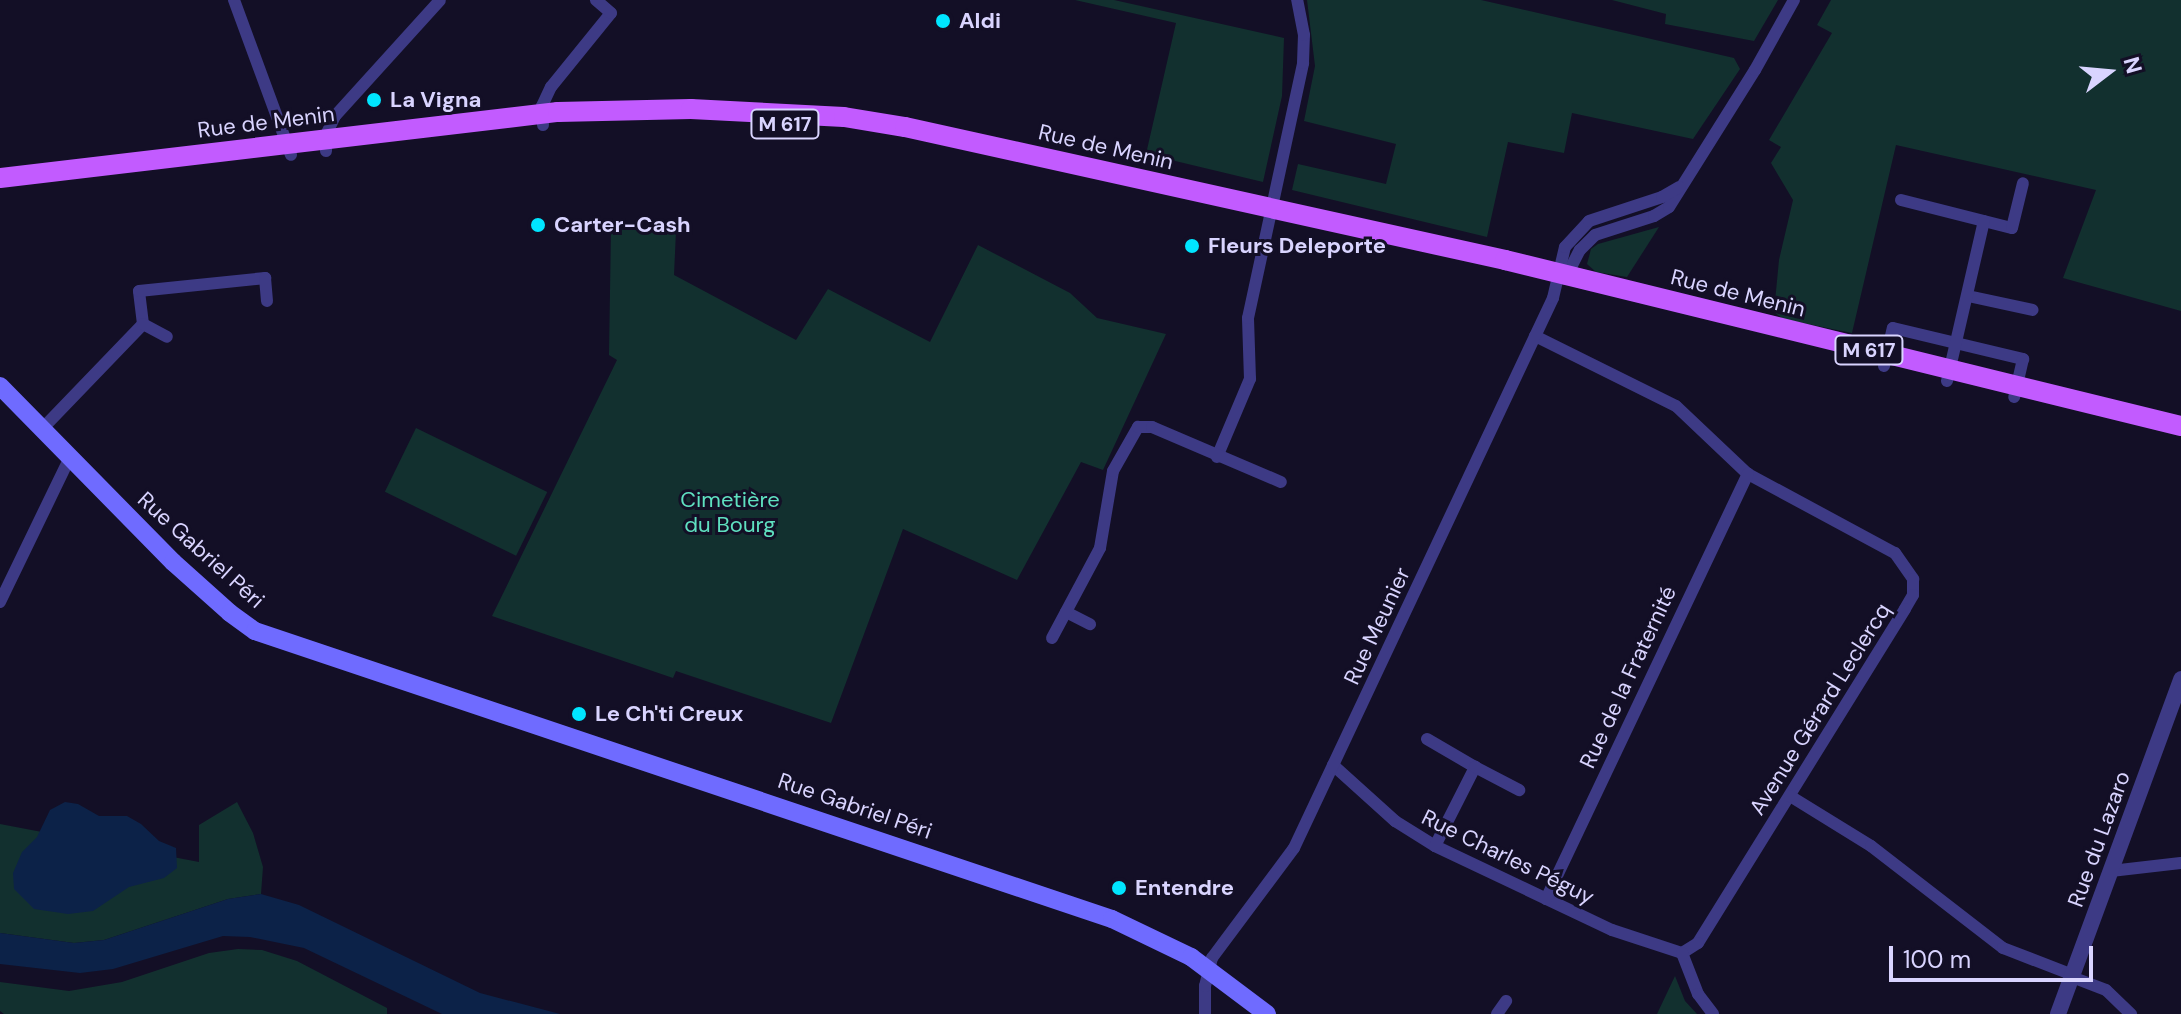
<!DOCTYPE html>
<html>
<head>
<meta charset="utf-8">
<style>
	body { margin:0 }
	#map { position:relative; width:2181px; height:1014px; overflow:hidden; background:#130f26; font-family:"DM Sans",sans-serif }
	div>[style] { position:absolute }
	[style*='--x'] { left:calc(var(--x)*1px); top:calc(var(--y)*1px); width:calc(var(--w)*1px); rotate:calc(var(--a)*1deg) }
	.green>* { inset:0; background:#12302f; transform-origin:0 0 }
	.water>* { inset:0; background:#0c2248 }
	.minor>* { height:12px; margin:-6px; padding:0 6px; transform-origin:6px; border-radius:6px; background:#3d3a85 }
	.tertiary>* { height:16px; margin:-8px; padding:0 8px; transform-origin:8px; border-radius:8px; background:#3d3a85 }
	.secondary>* { height:18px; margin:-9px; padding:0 9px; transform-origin:9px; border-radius:9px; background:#6f6bff }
	.primary>* { height:20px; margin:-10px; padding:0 10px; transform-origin:10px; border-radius:10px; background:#c25bff }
	.dots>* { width:22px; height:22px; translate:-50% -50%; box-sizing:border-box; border:4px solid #130f26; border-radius:50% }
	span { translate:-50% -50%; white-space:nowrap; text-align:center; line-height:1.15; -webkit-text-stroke:6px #130f26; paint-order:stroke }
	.shield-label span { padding:2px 6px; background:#130f26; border:2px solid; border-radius:6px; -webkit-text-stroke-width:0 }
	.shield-label { font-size:20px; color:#d9d4ff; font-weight:700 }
	.poi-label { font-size:22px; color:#d9d4ff; font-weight:700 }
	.left { translate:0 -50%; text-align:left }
	.street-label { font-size:22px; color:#d9d4ff }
	.park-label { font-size:22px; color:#5fe0c0 }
	.north { position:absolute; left:2069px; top:32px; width:80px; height:80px; -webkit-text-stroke:6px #130f26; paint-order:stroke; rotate:74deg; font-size:22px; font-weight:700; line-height:32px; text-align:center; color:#d9d4ff }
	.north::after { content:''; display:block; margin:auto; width:28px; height:36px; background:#d9d4ff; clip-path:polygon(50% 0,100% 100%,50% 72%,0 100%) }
	.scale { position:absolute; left:1889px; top:946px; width:204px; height:36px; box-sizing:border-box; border:4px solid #d9d4ff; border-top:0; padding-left:10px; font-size:24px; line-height:28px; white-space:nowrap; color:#d9d4ff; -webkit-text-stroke:6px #130f26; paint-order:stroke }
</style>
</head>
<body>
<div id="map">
	<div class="green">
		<i style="clip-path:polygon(1075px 0,1114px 0,1284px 38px,1282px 96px,1263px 182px,1146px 154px,1176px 23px)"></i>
		<i style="clip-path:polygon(1307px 0,1481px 0,1734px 58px,1740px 69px,1693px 139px,1572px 113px,1564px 153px,1508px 142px,1487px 237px,1292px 190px,1298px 164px,1386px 184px,1396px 144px,1304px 121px,1315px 66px)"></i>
		<i style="clip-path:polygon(1612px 0,1778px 0,1754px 41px,1665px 24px,1666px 14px)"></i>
		<i style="clip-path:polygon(1831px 0,2181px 0,2181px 311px,2063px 278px,2096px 190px,1896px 145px,1852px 333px,1783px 319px,1774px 312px,1779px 260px,1793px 200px,1771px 163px,1781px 147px,1769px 140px,1832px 33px,1817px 25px)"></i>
		<i style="clip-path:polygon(1659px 227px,1627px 277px,1596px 272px,1587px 264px,1591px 249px,1598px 244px)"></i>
		<i style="clip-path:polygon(611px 228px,676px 231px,674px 275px,796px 340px,828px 289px,930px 342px,978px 245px,1070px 293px,1097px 318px,1166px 334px,1103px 470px,1081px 462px,1017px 580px,903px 529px,831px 723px,676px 671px,673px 678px,492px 616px,617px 360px,609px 355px)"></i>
		<i style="left:416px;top:428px;width:146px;height:71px;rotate:26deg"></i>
		<i style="clip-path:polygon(237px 802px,253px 833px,263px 867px,261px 894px,228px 899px,104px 940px,74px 943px,0 933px,0 824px,199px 862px,199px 825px)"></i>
		<i style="clip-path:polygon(238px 949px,262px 950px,297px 961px,387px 1008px,387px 1014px,4px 1014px,0 1011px,0 982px,69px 991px,122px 982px,209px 953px)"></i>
		<i style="clip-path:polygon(1675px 976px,1685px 1001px,1697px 1014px,1657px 1014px)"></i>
	</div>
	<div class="water">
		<i style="clip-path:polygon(65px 802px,78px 804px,99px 816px,127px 816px,141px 824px,159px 841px,176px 848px,177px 868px,164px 878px,129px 887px,93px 911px,68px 914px,34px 909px,14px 889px,13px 873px,22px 852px,37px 837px,50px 810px)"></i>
		<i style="clip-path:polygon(261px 894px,299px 905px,480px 993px,560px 1014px,442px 1014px,304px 948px,250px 937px,223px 936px,113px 969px,80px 973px,0 964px,0 933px,74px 943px,104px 940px,228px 899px)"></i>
	</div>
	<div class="minor">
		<i style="--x:234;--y:0;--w:165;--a:69.8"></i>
		<i style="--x:543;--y:125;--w:19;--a:-93"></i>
		<i style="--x:542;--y:106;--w:21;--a:-65"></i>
		<i style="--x:551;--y:87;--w:95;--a:-51"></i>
		<i style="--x:611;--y:13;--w:20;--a:-139"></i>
		<i style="--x:326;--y:151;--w:18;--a:-87"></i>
		<i style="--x:327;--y:133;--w:19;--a:-65"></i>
		<i style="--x:335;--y:116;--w:156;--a:-47.8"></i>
		<i style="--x:1901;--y:200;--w:114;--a:14.2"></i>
		<i style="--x:2012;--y:228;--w:46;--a:-76.3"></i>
		<i style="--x:1565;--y:279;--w:33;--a:-63"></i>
		<i style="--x:1580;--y:250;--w:21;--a:-45"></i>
		<i style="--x:1595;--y:235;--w:62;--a:-17.9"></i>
		<i style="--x:1654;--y:216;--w:17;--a:-31"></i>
		<i style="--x:1669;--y:207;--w:162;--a:-57.9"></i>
		<i style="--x:1755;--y:70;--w:80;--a:-60.9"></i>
		<i style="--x:1968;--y:296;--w:66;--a:12.2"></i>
		<i style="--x:143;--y:324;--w:33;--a:-97"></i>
		<i style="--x:139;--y:291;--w:127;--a:-5.9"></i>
		<i style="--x:265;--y:278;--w:23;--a:85"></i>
		<i style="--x:1535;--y:336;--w:157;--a:26.4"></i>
		<i style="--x:1676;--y:406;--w:99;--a:43.4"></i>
		<i style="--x:1748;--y:474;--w:167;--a:28.3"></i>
		<i style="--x:1895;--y:553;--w:32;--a:55"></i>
		<i style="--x:1913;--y:579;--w:16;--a:90"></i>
		<i style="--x:1913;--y:595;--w:16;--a:120"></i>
		<i style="--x:1905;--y:609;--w:393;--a:121.8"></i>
		<i style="--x:1698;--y:943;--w:19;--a:148"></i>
		<i style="--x:1884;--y:366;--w:39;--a:-77"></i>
		<i style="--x:1893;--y:328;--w:134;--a:13.4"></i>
		<i style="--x:2023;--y:359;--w:39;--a:103"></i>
		<i style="--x:1947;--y:381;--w:164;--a:-77"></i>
		<i style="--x:43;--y:428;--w:144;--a:-46.1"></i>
		<i style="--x:143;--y:324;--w:27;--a:28"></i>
		<i style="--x:1217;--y:457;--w:85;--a:-67.1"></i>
		<i style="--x:1250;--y:379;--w:61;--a:-91.9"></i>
		<i style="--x:1248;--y:318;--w:261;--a:-77.8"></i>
		<i style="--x:1303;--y:63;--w:28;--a:-88"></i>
		<i style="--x:1304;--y:35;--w:36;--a:-101"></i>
		<i style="--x:0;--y:602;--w:163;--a:-64.2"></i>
		<i style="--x:1066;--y:612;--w:27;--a:27"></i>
		<i style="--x:1052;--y:638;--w:102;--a:-61.9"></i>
		<i style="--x:1100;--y:548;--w:78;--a:-80.4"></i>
		<i style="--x:1113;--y:471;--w:51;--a:-60.4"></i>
		<i style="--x:1138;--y:427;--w:14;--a:0"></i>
		<i style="--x:1152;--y:427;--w:140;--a:23.1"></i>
		<i style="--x:1427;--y:739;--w:56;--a:30.3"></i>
		<i style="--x:1333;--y:765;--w:84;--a:42.1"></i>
		<i style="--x:1395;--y:821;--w:47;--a:32"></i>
		<i style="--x:1435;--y:846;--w:196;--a:25.4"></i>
		<i style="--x:1612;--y:930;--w:74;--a:18.2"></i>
		<i style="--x:1790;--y:796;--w:95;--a:31.7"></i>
		<i style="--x:1871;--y:846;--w:167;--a:37.7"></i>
		<i style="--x:2003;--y:948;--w:75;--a:21.1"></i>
		<i style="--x:1435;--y:846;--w:89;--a:-63.1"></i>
		<i style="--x:1475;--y:767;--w:50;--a:27.6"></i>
		<i style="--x:2111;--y:871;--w:70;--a:-6.5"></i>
		<i style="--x:1546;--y:899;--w:471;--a:-64.6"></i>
		<i style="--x:1682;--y:953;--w:44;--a:68.7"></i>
		<i style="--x:1698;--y:994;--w:25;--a:53"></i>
		<i style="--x:2072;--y:977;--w:36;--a:21"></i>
		<i style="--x:2106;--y:990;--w:35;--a:44"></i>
		<i style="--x:1205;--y:1014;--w:28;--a:-90"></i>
		<i style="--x:1205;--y:986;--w:29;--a:-76"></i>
		<i style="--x:1212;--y:958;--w:137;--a:-53.3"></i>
		<i style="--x:1294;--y:848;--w:608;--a:-64.78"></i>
		<i style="--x:1553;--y:298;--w:52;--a:-76.8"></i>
		<i style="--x:1565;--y:247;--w:35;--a:-47"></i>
		<i style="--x:1589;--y:221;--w:77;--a:-18.2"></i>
		<i style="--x:1662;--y:197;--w:20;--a:-30"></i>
		<i style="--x:1497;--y:1014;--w:16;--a:-55"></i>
	</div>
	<div class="tertiary">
		<i style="--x:2058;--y:1014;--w:357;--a:-69.8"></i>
	</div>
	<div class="secondary">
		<i style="--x:0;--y:386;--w:247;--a:45.5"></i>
		<i style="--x:173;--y:562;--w:76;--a:41.8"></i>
		<i style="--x:230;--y:613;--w:31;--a:36"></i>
		<i style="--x:255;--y:631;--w:904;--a:18.58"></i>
		<i style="--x:1112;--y:919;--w:88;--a:25.7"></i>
		<i style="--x:1191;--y:957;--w:95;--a:36.9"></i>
	</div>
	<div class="primary">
		<i style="--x:0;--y:178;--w:562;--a:-6.75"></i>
		<i style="--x:558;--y:112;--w:133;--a:-1.3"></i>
		<i style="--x:691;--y:109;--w:153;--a:3"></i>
		<i style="--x:844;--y:117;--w:62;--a:9.3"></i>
		<i style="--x:905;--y:127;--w:615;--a:12.5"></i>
		<i style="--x:1505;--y:260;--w:696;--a:13.8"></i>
	</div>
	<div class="dots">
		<i style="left:943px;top:21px;background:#00e5ff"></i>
		<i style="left:374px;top:100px;background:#00e5ff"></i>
		<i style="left:538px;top:225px;background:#00e5ff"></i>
		<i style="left:1192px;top:246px;background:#00e5ff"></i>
		<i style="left:579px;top:714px;background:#00e5ff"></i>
		<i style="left:1119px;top:888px;background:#00e5ff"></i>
	</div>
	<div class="shield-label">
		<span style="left:785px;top:124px">M 617</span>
		<span style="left:1869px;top:350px">M 617</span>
	</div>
	<div class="poi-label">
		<span class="left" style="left:959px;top:21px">Aldi</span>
		<span class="left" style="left:390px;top:100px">La Vigna</span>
		<span class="left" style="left:554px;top:225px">Carter-Cash</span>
		<span class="left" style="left:1208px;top:246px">Fleurs Deleporte</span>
		<span class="left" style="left:595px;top:714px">Le Ch'ti Creux</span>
		<span class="left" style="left:1135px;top:888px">Entendre</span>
	</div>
	<div class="street-label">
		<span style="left:266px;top:122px;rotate:-7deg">Rue de Menin</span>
		<span style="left:1106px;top:147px;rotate:13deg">Rue de Menin</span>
		<span style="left:1738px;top:293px;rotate:14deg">Rue de Menin</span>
		<span style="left:201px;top:550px;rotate:42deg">Rue Gabriel Péri</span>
		<span style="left:1377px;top:626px;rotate:-65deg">Rue Meunier</span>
		<span style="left:1628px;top:677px;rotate:-65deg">Rue de la Fraternité</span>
		<span style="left:1820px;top:709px;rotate:-58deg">Avenue Gérard Leclercq</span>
		<span style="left:855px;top:806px;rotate:19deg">Rue Gabriel Péri</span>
		<span style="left:2099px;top:839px;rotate:-70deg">Rue du Lazaro</span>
		<span style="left:1508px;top:857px;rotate:26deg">Rue Charles Péguy</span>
	</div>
	<div class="park-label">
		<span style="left:730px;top:512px">Cimetière<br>du Bourg</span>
	</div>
	<div class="north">N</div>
	<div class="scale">100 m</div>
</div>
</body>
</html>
